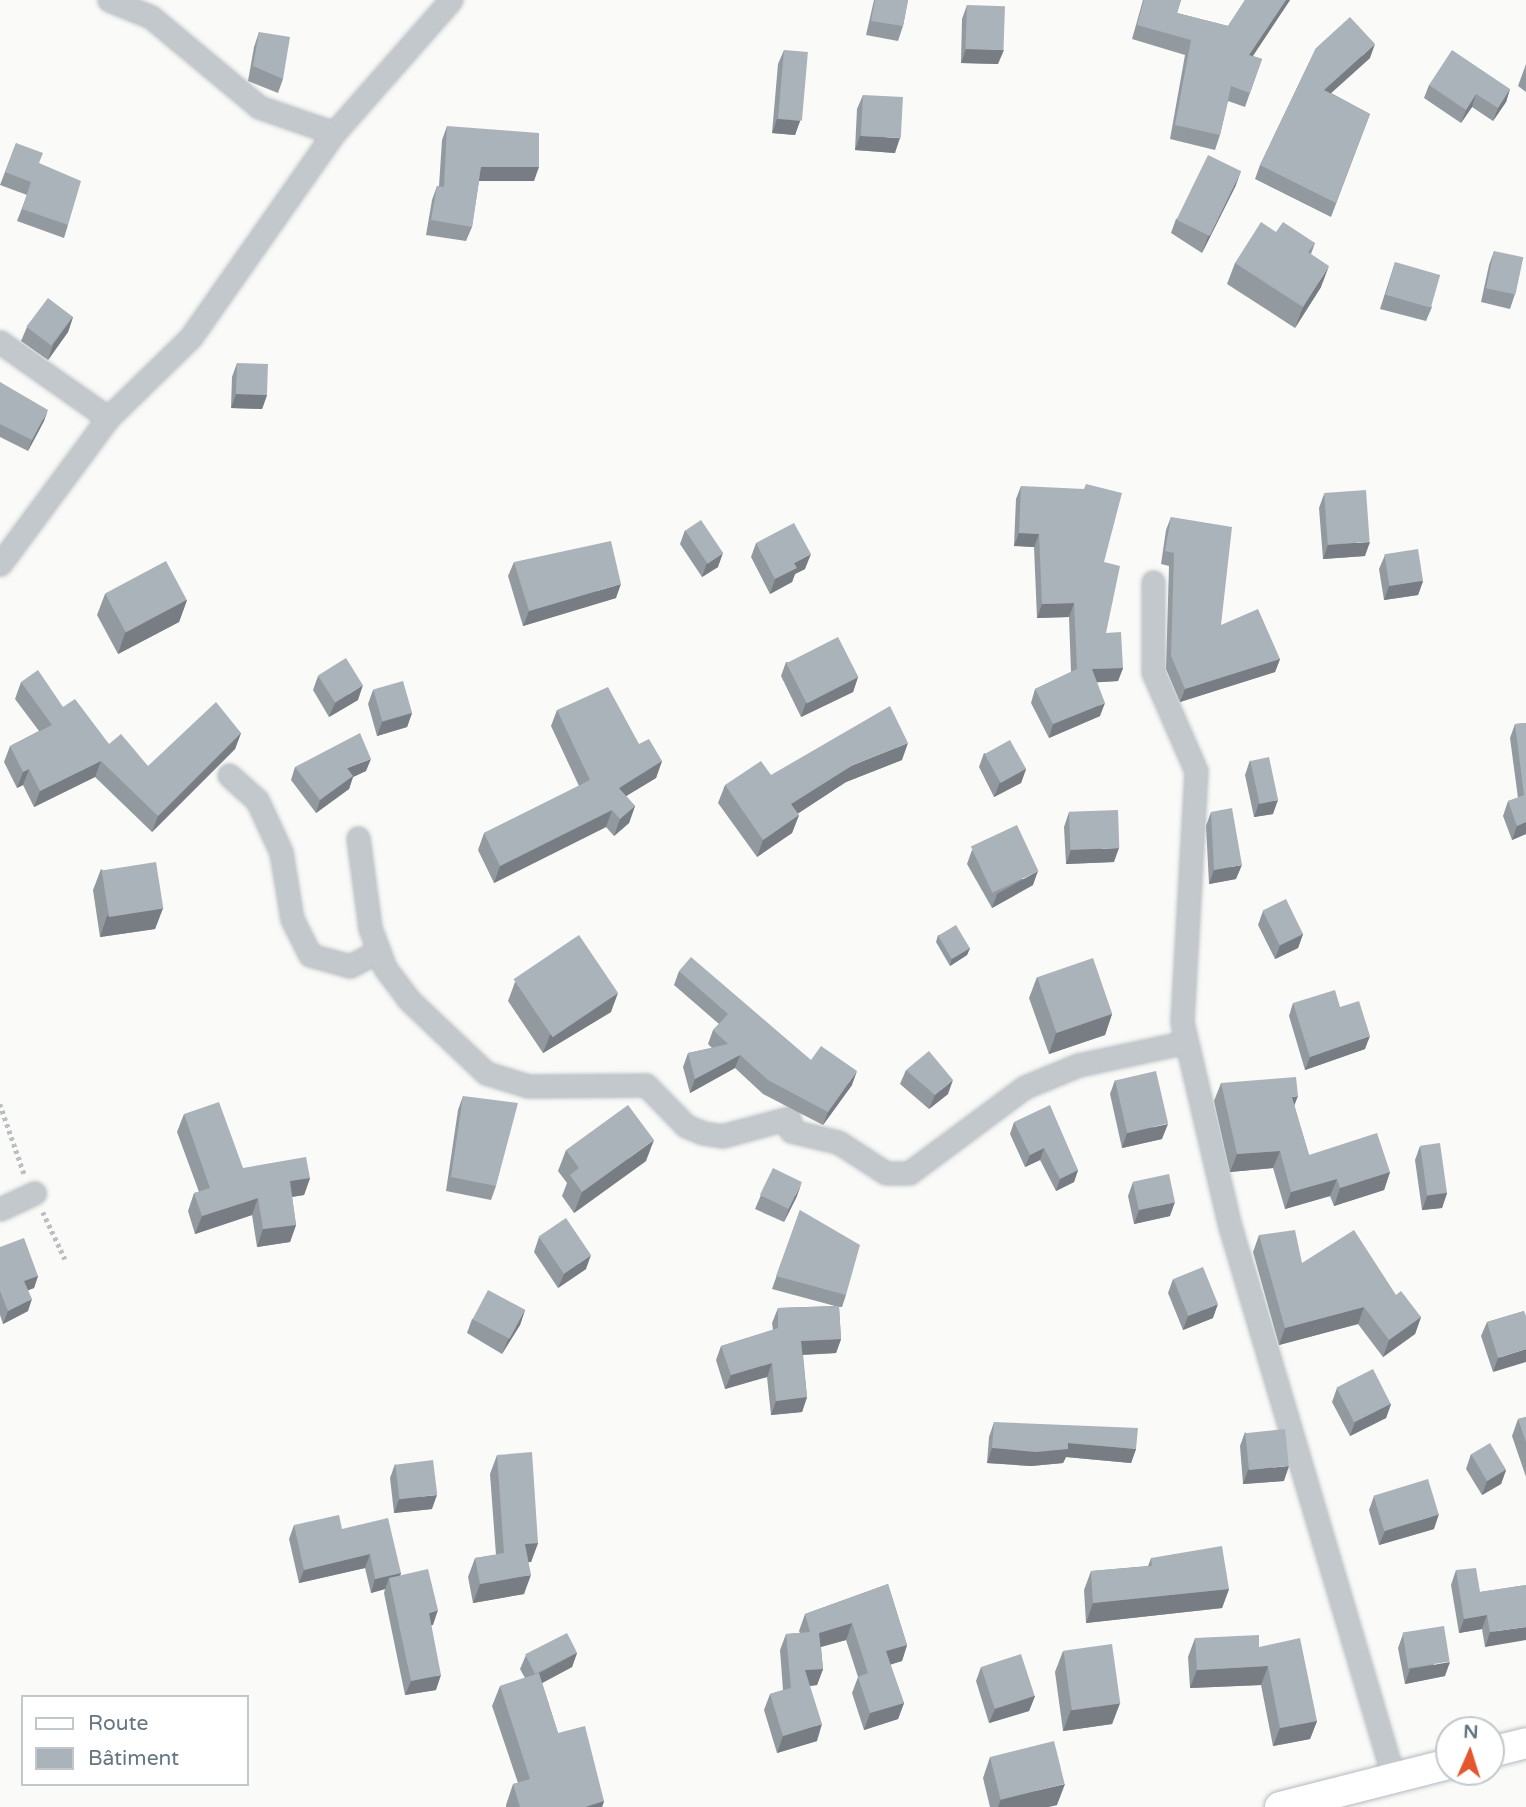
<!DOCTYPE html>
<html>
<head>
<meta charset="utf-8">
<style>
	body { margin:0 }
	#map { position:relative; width:1526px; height:1807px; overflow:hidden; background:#fafaf8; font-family:"Varela Round",sans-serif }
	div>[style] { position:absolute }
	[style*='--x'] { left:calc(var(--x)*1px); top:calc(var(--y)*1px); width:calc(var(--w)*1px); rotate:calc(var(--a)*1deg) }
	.path>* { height:4.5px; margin-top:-2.25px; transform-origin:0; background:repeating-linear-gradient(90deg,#bbbfc2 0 3.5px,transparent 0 7px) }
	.roads { filter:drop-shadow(0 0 2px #b3babf) drop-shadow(0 0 2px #b3babf) }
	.minor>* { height:21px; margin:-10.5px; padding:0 10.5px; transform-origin:10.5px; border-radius:10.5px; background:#c3c8cc }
	.secondary>* { height:30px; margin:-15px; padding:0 15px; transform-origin:15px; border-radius:15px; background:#fff }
	.wall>* { inset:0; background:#929a9f }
	.shaded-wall>* { inset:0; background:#777d82 }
	.building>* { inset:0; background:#aab3b9; transform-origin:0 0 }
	span { translate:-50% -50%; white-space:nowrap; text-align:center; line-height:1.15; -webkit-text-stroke:7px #fff; paint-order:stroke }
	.legend { position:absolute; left:21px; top:1695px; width:228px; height:91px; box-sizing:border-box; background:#fff; border:2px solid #c1c8cd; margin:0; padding:9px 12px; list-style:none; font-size:21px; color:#657683 }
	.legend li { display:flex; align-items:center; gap:14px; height:35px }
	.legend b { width:35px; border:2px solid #c1c8cd }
	.north { position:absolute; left:1435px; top:1716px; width:70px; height:70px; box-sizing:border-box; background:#fff; border:2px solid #c1c8cd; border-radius:50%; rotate:3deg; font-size:19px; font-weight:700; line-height:28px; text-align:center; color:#657683 }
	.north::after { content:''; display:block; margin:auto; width:24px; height:32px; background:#e4572e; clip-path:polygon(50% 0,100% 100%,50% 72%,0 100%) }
</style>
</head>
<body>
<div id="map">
	<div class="path">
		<i style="--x:0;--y:1104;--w:76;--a:70.9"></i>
		<i style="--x:43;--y:1212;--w:52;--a:64.9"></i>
	</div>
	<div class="roads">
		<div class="minor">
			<i style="--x:109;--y:0;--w:45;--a:22"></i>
			<i style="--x:151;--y:17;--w:141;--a:39.8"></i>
			<i style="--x:259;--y:107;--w:79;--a:19.1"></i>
			<i style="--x:0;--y:342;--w:132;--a:35.1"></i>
			<i style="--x:0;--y:564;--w:182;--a:-53.5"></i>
			<i style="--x:108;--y:418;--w:116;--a:-44.3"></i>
			<i style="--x:191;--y:337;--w:249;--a:-55"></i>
			<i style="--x:334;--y:133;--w:177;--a:-48.7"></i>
			<i style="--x:1153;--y:582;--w:90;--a:90"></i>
			<i style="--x:1153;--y:672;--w:108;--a:66.5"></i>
			<i style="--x:1196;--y:771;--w:251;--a:93.2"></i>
			<i style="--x:1182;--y:1022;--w:206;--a:76.8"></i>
			<i style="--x:1229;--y:1223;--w:580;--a:73.47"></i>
			<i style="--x:229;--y:775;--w:38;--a:42"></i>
			<i style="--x:257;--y:800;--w:57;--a:65.2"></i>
			<i style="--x:281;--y:852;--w:68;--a:80.7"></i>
			<i style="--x:292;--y:919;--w:40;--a:63.4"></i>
			<i style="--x:310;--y:955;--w:41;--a:15.4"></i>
			<i style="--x:350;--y:966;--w:30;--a:-28"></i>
			<i style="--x:358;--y:838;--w:91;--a:82.4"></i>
			<i style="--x:370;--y:928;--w:43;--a:69.4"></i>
			<i style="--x:385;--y:968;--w:39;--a:53"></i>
			<i style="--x:408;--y:999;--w:108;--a:43.5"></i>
			<i style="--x:486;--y:1073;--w:44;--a:17.2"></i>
			<i style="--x:528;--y:1086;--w:118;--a:-0.5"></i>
			<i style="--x:646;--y:1085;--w:57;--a:45.7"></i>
			<i style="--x:686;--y:1126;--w:18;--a:22"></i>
			<i style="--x:703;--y:1133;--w:19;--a:9"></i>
			<i style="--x:722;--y:1136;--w:69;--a:-15"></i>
			<i style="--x:789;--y:1118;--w:13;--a:81"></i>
			<i style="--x:791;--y:1131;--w:48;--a:13.2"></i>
			<i style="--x:838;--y:1142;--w:57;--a:32.9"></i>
			<i style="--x:886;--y:1173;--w:23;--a:0"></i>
			<i style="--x:909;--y:1173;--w:144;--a:-36.6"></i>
			<i style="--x:1025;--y:1087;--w:57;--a:-22.5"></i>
			<i style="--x:1078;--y:1065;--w:110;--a:-12"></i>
			<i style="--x:0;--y:1209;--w:38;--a:-25"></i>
		</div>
		<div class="secondary">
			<i style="--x:1491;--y:1752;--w:36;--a:-14"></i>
			<i style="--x:1280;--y:1807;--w:174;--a:-14.3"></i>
		</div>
	</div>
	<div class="wall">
		<i style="clip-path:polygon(874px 0,908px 0,903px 26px,898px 41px,866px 35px)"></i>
		<i style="clip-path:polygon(1143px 0,1181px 0,1177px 13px,1228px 26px,1245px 0,1290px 0,1253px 56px,1262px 59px,1245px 107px,1228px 101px,1220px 135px,1215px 150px,1170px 139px,1185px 55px,1132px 39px)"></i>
		<i style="clip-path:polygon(967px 5px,998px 64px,961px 63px,962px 19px)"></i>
		<i style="clip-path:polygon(259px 32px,283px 79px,278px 93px,248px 81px,254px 47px)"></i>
		<i style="clip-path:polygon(1316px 48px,1370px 58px,1331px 93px,1370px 114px,1331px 217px,1255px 179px,1260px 165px)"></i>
		<i style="clip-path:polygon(784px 50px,800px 121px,795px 135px,772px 133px,778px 64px)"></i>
		<i style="clip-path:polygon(1526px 64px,1526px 92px,1518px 86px)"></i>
		<i style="clip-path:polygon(1429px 85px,1510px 89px,1506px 102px,1493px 121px,1472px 107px,1461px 123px,1424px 98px)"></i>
		<i style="clip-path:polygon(863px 95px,895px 153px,855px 150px,857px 109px)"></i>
		<i style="clip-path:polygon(447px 126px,534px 181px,479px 181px,472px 227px,466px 241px,426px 235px,432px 200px,437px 186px,439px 186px,442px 140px)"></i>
		<i style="clip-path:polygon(16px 143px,39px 163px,68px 225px,64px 238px,17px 221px,27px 195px,0 185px)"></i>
		<i style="clip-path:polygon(1236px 185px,1202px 253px,1171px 233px,1176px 219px)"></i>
		<i style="clip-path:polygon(1276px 232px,1315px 243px,1311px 254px,1321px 287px,1295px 328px,1227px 284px,1235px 263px)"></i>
		<i style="clip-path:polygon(1494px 251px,1515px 294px,1510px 309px,1481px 302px,1489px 265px)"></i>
		<i style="clip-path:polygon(1395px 262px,1432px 307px,1426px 321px,1380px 309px)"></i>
		<i style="clip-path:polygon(73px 317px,68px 332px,48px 360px,21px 341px,27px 327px)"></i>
		<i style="clip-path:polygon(237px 363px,267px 395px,262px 409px,231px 408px,232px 377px)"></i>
		<i style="clip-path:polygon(0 382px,44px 421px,28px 451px,0 437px)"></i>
		<i style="clip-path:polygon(1021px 486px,1104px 562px,1106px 633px,1123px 668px,1118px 681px,1097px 682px,1100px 716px,1049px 738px,1031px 703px,1035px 689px,1071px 672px,1069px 617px,1037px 618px,1034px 547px,1014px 546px,1016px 499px)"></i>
		<i style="clip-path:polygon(1324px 494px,1365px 556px,1323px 559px,1319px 508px)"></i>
		<i style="clip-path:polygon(1171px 517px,1221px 625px,1280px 659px,1275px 672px,1180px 702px,1166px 669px,1169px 566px,1161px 564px,1166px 530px)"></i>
		<i style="clip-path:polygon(685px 530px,718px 567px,702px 577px,680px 544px)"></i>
		<i style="clip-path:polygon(756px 543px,805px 569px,795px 574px,792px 582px,770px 594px,751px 557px)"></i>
		<i style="clip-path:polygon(1385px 555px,1423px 581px,1418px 595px,1384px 600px,1379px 569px)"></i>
		<i style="clip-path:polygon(514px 562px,616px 598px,523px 626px,508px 576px)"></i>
		<i style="clip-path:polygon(105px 594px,187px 600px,179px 622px,118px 654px,97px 615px)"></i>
		<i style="clip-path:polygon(786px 662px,858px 677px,853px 692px,801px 717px,781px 676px)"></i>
		<i style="clip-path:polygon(318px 676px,358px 700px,329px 717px,313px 690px)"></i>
		<i style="clip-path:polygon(21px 682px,63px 707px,109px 744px,148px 766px,241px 733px,235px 749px,152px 832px,95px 777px,34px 807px,23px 785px,17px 788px,4px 762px,10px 746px,39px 731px,15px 699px)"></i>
		<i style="clip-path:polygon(373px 690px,412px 713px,407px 727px,377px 736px,368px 704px)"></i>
		<i style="clip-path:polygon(557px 710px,639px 744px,662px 761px,656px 778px,626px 796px,635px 806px,629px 823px,614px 836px,606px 827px,494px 883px,478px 850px,484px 833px,579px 786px,551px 726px)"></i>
		<i style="clip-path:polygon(1526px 723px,1526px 834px,1512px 840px,1503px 816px,1508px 801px,1518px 798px,1510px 738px,1515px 724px)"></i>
		<i style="clip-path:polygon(984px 753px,1026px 769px,1021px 783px,994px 797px,979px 767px)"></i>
		<i style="clip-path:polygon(902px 760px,846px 782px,797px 814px,799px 815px,792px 833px,757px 857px,718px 803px,725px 785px,771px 775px)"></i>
		<i style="clip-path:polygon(1250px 760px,1273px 814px,1254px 817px,1245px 775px)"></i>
		<i style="clip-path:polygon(295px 767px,366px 771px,353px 777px,349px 789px,316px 813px,291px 780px)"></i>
		<i style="clip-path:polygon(1069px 812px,1114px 862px,1066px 864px,1064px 827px)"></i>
		<i style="clip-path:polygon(1211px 812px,1236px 879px,1209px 884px,1206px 826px)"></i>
		<i style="clip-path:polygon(972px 850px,1033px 885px,992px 908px,967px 864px)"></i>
		<i style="clip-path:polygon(101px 869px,163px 908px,155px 929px,100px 937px,93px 890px)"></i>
		<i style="clip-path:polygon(1263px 911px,1303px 934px,1298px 948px,1275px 959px,1258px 925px)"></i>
		<i style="clip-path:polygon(938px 935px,970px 948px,967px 955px,950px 966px,936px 942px)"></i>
		<i style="clip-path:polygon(679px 971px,811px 1060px,852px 1085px,823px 1125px,763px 1094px,735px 1068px,690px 1093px,683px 1067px,688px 1053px,712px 1048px,708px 1044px,713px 1030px,719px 1024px,674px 985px)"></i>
		<i style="clip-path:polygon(1037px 977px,1112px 1014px,1105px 1035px,1049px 1054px,1029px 998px)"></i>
		<i style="clip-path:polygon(515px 982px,611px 1012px,543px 1053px,508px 1001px)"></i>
		<i style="clip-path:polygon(1293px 1003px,1340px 1007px,1365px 1049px,1305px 1070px,1289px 1016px)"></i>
		<i style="clip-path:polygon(906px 1070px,948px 1094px,929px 1109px,900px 1084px)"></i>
		<i style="clip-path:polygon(1115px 1080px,1162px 1139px,1122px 1148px,1110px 1094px)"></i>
		<i style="clip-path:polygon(1221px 1083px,1294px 1105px,1309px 1155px,1390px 1172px,1384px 1190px,1334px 1206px,1330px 1196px,1285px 1209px,1273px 1168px,1230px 1172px,1214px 1101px)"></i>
		<i style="clip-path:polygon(463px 1096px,496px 1186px,491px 1200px,446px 1191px,458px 1110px)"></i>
		<i style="clip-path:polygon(184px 1114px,243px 1168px,310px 1178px,304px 1195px,292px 1197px,296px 1225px,290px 1242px,257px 1247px,252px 1215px,195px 1234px,188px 1211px,194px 1193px,199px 1192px,177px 1132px)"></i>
		<i style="clip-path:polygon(1014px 1122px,1078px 1170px,1074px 1182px,1056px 1191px,1040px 1160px,1025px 1167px,1010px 1134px)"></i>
		<i style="clip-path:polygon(1420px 1146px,1447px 1193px,1442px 1208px,1422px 1210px,1415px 1160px)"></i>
		<i style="clip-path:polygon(566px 1150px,646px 1161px,574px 1213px,562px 1196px,567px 1183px,558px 1171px)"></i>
		<i style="clip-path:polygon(1133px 1182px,1170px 1216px,1134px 1224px,1128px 1196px)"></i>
		<i style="clip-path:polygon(761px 1195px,797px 1196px,784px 1222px,755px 1209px)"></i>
		<i style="clip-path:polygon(800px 1210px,846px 1295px,842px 1307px,839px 1307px,841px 1339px,836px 1353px,803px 1355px,807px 1397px,802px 1412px,771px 1415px,767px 1377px,725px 1389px,716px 1360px,721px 1346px,773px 1330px,772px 1323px,778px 1308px,835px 1306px,772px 1289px)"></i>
		<i style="clip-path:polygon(1259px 1235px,1302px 1263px,1396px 1295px,1421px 1317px,1415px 1334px,1383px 1357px,1358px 1324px,1279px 1345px,1253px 1252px)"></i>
		<i style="clip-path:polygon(539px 1237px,586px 1269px,558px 1288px,534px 1252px)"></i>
		<i style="clip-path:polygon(0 1247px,38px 1276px,34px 1288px,28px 1290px,28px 1311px,3px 1324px,0 1315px)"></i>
		<i style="clip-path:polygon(1173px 1279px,1213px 1318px,1183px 1330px,1168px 1293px)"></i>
		<i style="clip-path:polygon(525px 1310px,520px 1325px,502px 1354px,467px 1333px,472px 1319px)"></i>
		<i style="clip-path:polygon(1524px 1311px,1493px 1372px,1481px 1336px,1487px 1322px)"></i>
		<i style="clip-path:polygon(1337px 1388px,1391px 1404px,1386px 1418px,1350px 1436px,1332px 1402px)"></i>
		<i style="clip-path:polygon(1526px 1417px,1526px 1477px,1512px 1436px,1518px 1419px)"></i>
		<i style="clip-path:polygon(994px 1422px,1136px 1449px,1131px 1463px,1066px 1457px,1063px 1463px,1031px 1466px,987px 1463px,989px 1437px)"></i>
		<i style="clip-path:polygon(1245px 1432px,1284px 1481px,1243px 1484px,1240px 1446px)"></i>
		<i style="clip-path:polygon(1471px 1454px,1506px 1470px,1501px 1484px,1482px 1495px,1466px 1469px)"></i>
		<i style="clip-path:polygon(497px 1455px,538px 1543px,531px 1562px,528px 1562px,524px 1594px,473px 1603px,468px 1577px,475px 1558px,496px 1555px,490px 1474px)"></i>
		<i style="clip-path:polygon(395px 1464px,432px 1509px,394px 1513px,390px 1478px)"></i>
		<i style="clip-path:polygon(1374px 1496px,1434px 1529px,1379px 1545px,1369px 1510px)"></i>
		<i style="clip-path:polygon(294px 1525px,342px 1529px,401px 1573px,400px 1576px,433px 1625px,431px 1625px,436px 1690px,405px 1695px,384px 1593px,385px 1589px,371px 1593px,365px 1568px,299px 1583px,289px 1539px)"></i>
		<i style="clip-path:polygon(1151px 1558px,1229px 1589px,1222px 1608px,1086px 1623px,1084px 1590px,1091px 1571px,1148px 1566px)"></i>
		<i style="clip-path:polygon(1456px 1570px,1480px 1592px,1526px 1585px,1485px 1647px,1482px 1629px,1459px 1633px,1451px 1585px)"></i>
		<i style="clip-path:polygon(888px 1584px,907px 1645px,902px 1661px,890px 1664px,904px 1703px,898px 1719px,864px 1730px,852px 1693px,858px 1677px,846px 1640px,821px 1647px,823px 1669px,817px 1685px,810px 1686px,817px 1741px,777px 1753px,764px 1710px,770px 1694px,783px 1690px,780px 1650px,786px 1634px,800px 1633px,799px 1631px,805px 1614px)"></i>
		<i style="clip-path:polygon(1403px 1634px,1445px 1676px,1405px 1684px,1398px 1648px)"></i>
		<i style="clip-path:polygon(1195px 1638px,1259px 1647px,1317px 1721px,1310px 1739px,1273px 1746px,1261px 1685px,1190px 1688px,1188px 1657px)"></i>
		<i style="clip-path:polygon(1063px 1651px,1120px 1703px,1112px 1724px,1063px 1731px,1055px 1672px)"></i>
		<i style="clip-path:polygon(577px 1653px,572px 1667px,542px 1683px,558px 1733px,604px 1801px,602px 1807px,506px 1807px,506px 1805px,513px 1784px,518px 1783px,492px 1706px,500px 1686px,525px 1678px,520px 1669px,526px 1655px)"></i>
		<i style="clip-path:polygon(981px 1667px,1035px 1696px,1029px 1711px,989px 1723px,976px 1681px)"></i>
		<i style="clip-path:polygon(990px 1757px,1057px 1805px,1048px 1807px,990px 1807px,983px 1778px)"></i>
	</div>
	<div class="shaded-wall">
		<i style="clip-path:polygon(1286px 0,1290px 0,1244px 69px,1249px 55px)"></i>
		<i style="clip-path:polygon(1375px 44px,1370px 58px,1319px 104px,1324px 90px)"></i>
		<i style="clip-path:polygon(966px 49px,1004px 50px,998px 64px,961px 63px)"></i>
		<i style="clip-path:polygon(1510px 89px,1506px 102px,1493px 121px,1498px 108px)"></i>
		<i style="clip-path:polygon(1476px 94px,1472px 107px,1461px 123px,1466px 110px)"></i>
		<i style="clip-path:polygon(777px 119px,800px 121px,795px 135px,772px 133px)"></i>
		<i style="clip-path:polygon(860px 136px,900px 138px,895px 153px,855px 150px)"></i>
		<i style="clip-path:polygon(481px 167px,539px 167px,534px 181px,476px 181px)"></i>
		<i style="clip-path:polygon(1241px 171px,1236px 185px,1202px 253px,1207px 239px)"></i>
		<i style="clip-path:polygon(1329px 266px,1321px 287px,1295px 328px,1303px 307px)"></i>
		<i style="clip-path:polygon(73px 317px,68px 332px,48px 360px,53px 345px)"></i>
		<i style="clip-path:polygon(236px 394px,267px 395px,262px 409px,231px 408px)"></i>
		<i style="clip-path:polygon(48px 410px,44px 421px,28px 451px,32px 440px)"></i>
		<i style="clip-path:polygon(1019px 533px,1039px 534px,1034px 547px,1014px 546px)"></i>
		<i style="clip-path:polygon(1370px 542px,1365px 556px,1323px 559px,1328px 545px)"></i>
		<i style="clip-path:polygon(723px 553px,718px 567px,702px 577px,707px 563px)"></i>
		<i style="clip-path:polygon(811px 554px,805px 569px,795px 574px,792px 582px,770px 594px,775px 579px,794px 563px)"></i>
		<i style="clip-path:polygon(1423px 581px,1418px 595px,1384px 600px,1389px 586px)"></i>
		<i style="clip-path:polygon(621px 584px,616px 598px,523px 626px,529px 611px)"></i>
		<i style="clip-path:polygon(187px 600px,179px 622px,118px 654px,125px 633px)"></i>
		<i style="clip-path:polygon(1074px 603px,1069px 617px,1037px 618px,1042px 604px)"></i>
		<i style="clip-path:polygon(1280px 659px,1275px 672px,1180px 702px,1185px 689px)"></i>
		<i style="clip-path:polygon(1123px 668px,1118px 681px,1087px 683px,1092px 669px)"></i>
		<i style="clip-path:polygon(858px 677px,853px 692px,801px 717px,806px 702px)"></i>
		<i style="clip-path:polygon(363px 685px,358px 700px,329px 717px,335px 703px)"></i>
		<i style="clip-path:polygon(1105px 703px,1100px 716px,1049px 738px,1053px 724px)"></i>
		<i style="clip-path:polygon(412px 713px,407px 727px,377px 736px,382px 722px)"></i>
		<i style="clip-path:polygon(241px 733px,235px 749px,152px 832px,158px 816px)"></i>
		<i style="clip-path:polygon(908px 743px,902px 760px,846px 782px,785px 822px,791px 804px,853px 765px)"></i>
		<i style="clip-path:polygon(371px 759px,366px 771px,353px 777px,349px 789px,316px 813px,320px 800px,347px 768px)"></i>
		<i style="clip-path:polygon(101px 761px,95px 777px,34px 807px,40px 791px)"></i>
		<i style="clip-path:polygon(662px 761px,656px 778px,613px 804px,619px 788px)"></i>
		<i style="clip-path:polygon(29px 769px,23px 785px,17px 788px,23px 772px)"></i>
		<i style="clip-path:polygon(1026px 769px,1021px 783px,994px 797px,1000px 782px)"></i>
		<i style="clip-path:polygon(1278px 800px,1273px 814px,1254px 817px,1259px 803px)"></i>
		<i style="clip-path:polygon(635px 806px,629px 823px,614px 836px,620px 819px)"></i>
		<i style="clip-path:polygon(612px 810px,606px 827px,494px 883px,500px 866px)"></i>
		<i style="clip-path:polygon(799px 815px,792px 833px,757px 857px,763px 840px)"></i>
		<i style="clip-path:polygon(1526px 822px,1526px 834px,1512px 840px,1517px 826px)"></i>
		<i style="clip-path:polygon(1119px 848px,1114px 862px,1066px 864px,1071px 850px)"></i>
		<i style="clip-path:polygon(1242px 865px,1236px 879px,1209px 884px,1214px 870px)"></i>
		<i style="clip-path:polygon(1038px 871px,1033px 885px,992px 908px,997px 894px)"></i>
		<i style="clip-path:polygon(163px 908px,155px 929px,100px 937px,107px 916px)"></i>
		<i style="clip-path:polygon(1303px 934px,1298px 948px,1275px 959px,1280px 945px)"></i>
		<i style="clip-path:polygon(970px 948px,967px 955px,950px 966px,952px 958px)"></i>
		<i style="clip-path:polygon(618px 993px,611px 1012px,543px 1053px,550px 1035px)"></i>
		<i style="clip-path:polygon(1112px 1014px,1105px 1035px,1049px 1054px,1056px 1033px)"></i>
		<i style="clip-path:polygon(1370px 1036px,1365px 1049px,1305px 1070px,1310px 1057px)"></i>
		<i style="clip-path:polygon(740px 1055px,735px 1068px,690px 1093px,695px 1079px)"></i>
		<i style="clip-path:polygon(857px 1071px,852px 1085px,823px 1125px,828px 1112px)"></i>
		<i style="clip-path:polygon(953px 1080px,948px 1094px,929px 1109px,935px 1095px)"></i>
		<i style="clip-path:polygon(1298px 1096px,1291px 1114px,1292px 1097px)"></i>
		<i style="clip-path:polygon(1168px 1124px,1162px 1139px,1122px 1148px,1127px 1133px)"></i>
		<i style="clip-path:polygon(654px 1140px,646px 1161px,574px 1213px,582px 1192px)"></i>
		<i style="clip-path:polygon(1044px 1148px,1040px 1160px,1025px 1167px,1030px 1155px)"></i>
		<i style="clip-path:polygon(1280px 1151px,1273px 1168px,1230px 1172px,1237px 1154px)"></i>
		<i style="clip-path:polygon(1078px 1170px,1074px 1182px,1056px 1191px,1060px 1179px)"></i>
		<i style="clip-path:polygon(1390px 1172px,1384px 1190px,1334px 1206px,1340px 1188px)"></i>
		<i style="clip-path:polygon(310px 1178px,304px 1195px,284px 1198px,290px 1181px)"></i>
		<i style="clip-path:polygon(1337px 1179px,1330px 1196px,1285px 1209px,1291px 1192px)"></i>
		<i style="clip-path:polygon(802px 1182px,797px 1196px,784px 1222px,789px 1208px)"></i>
		<i style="clip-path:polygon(1447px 1193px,1442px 1208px,1422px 1210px,1427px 1196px)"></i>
		<i style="clip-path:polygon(258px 1198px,252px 1215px,195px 1234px,202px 1216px)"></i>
		<i style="clip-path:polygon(1175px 1202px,1170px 1216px,1134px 1224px,1139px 1210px)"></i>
		<i style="clip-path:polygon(296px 1225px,290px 1242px,257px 1247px,263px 1229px)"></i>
		<i style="clip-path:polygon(591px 1255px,586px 1269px,558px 1288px,564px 1274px)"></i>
		<i style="clip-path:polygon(38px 1276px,34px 1288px,19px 1294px,24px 1281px)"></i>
		<i style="clip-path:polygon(32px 1299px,28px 1311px,3px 1324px,8px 1311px)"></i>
		<i style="clip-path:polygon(1218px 1304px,1213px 1318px,1183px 1330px,1188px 1316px)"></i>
		<i style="clip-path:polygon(1364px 1307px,1358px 1324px,1279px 1345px,1285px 1328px)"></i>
		<i style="clip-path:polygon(525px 1310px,520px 1325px,502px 1354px,508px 1340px)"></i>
		<i style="clip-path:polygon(1421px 1317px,1415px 1334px,1383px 1357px,1389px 1340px)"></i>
		<i style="clip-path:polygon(841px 1339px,836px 1353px,796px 1355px,801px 1341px)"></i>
		<i style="clip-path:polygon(1526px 1349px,1526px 1362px,1493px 1372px,1498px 1358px)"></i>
		<i style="clip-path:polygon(772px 1363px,767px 1377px,725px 1389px,731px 1375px)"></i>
		<i style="clip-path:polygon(807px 1397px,802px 1412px,771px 1415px,776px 1401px)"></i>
		<i style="clip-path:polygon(1391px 1404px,1386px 1418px,1350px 1436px,1355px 1422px)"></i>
		<i style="clip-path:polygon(1068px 1443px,1136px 1449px,1131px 1463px,1066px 1457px,1063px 1463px,1031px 1466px,987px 1463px,992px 1448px)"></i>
		<i style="clip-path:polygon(1289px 1466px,1284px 1481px,1243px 1484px,1248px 1470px)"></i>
		<i style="clip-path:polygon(1506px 1470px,1501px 1484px,1482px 1495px,1487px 1481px)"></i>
		<i style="clip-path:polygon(437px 1495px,432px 1509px,394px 1513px,399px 1499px)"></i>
		<i style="clip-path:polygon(1439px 1514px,1434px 1529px,1379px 1545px,1385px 1531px)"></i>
		<i style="clip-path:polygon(538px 1543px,531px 1562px,518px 1563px,525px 1544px)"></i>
		<i style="clip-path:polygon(370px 1554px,365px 1568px,299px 1583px,304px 1570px)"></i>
		<i style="clip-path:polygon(401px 1573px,396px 1587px,389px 1578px,385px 1589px,371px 1593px,375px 1579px)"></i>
		<i style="clip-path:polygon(531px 1575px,524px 1594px,473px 1603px,480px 1584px)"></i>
		<i style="clip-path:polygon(1229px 1589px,1222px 1608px,1086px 1623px,1093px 1603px)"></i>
		<i style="clip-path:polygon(438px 1610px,433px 1625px,424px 1627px,429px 1613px)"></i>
		<i style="clip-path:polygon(1487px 1615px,1482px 1629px,1459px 1633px,1464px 1619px)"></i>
		<i style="clip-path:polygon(852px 1623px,846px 1640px,813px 1649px,819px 1633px)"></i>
		<i style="clip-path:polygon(1526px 1627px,1526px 1640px,1485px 1647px,1490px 1632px)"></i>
		<i style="clip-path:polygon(907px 1645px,902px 1661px,880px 1668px,886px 1651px)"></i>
		<i style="clip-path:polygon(577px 1653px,572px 1667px,531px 1689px,536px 1675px)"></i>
		<i style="clip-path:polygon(1450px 1662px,1445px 1676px,1405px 1684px,1410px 1669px)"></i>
		<i style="clip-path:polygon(1268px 1666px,1261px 1685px,1190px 1688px,1197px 1670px)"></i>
		<i style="clip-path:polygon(823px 1669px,817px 1685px,799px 1687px,805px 1670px)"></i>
		<i style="clip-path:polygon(441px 1675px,436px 1690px,405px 1695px,411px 1681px)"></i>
		<i style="clip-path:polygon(1035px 1696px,1029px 1711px,989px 1723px,995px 1709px)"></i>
		<i style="clip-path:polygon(904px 1703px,898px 1719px,864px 1730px,870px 1713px)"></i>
		<i style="clip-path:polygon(1120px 1703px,1112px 1724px,1063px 1731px,1071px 1710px)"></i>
		<i style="clip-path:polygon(1317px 1721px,1310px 1739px,1273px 1746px,1280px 1728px)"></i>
		<i style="clip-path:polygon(822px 1724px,817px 1741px,777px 1753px,783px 1736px)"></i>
		<i style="clip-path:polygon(1065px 1784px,1057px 1805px,1048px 1807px,998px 1807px,1001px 1799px)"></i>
		<i style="clip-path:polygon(604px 1801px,602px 1807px,585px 1807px)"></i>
	</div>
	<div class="building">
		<i style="clip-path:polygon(875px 0,908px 0,903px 26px,871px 21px)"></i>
		<i style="clip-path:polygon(1144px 0,1181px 0,1177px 13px,1228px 26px,1245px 0,1286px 0,1249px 55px,1262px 59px,1250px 93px,1231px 86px,1220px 135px,1175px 125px,1191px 40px,1137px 25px)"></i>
		<i style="left:967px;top:5px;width:38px;height:44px;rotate:2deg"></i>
		<i style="clip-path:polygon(1350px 17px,1375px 44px,1324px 90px,1370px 114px,1336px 203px,1260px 165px,1316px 48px)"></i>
		<i style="clip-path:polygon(259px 32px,290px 37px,283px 79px,253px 66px)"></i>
		<i style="left:784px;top:50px;width:24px;height:69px;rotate:5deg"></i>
		<i style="clip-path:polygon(1452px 50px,1510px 89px,1498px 108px,1476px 94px,1466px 110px,1429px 85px)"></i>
		<i style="left:863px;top:95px;width:40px;height:41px;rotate:3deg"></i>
		<i style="clip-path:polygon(447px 126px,539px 133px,539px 167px,481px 167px,472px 227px,431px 220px,437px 186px,444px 187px)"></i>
		<i style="clip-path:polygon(16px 143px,43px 153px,39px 163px,81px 181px,68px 225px,22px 209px,31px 182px,5px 172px)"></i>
		<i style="left:1208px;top:155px;width:37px;height:72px;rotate:26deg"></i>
		<i style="clip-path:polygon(1261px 222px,1276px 232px,1283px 222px,1315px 243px,1308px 252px,1329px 266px,1303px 307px,1235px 263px)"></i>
		<i style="left:1494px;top:251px;width:30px;height:38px;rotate:12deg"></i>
		<i style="left:1395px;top:262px;width:47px;height:34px;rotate:16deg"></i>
		<i style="left:48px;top:298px;width:31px;height:36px;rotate:37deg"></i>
		<i style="left:237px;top:363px;width:31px;height:31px;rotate:2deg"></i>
		<i style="clip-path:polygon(0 382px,48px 410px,32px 440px,0 424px)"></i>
		<i style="clip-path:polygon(1086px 484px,1122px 493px,1104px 562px,1120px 566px,1106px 633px,1121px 632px,1123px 668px,1092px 669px,1105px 703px,1053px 724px,1035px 689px,1077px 669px,1074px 603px,1042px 604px,1039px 534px,1019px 533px,1021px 486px,1084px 489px)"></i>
		<i style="left:1366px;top:490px;width:52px;height:42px;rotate:86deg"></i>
		<i style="clip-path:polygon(1171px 517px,1232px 527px,1221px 625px,1258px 609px,1280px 659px,1185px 689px,1171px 656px,1174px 553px,1165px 551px)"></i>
		<i style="left:701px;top:520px;width:40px;height:19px;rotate:56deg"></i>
		<i style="clip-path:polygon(794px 523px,811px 554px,794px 563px,797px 568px,775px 579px,756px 543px)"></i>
		<i style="clip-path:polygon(611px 541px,621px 584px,529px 611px,514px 562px)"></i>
		<i style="left:1418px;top:549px;width:32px;height:34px;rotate:81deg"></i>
		<i style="left:166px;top:561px;width:44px;height:69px;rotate:62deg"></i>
		<i style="left:838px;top:637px;width:45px;height:58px;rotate:63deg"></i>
		<i style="left:346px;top:658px;width:32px;height:33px;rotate:58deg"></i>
		<i style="clip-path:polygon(38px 670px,63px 707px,75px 699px,109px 744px,121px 734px,148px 766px,216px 702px,241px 733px,158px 816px,101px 761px,40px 791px,29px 769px,23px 772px,10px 746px,52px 725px,21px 682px)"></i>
		<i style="left:403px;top:681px;width:33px;height:31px;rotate:74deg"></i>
		<i style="clip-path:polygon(608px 687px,639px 744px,649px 739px,662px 761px,619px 788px,635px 806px,620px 819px,612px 810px,500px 866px,484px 833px,590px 780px,557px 710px)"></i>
		<i style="clip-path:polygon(890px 706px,908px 743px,853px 765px,791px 804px,799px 815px,763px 840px,725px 785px,761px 761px,771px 775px)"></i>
		<i style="clip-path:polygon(1526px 723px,1526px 822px,1517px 826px,1508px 801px,1524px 795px,1515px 724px)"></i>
		<i style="clip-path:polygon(360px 733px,371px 759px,347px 768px,353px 776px,320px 800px,295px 767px)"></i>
		<i style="left:1010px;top:740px;width:33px;height:29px;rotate:61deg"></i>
		<i style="left:1269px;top:757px;width:44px;height:19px;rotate:78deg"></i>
		<i style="clip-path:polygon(1232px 808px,1242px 865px,1214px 870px,1211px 812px)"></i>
		<i style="left:1118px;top:810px;width:38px;height:49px;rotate:88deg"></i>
		<i style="left:1017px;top:825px;width:51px;height:51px;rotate:65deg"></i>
		<i style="left:156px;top:862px;width:47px;height:55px;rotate:81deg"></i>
		<i style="left:1286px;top:899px;width:39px;height:26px;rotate:64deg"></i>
		<i style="left:956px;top:925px;width:27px;height:21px;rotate:59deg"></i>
		<i style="left:579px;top:935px;width:70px;height:79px;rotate:56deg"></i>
		<i style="clip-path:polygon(691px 957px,811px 1060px,821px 1046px,857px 1071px,828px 1112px,768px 1080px,740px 1055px,695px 1079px,688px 1053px,728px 1044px,713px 1030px,728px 1014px,679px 971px)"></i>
		<i style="left:1093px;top:958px;width:59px;height:59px;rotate:71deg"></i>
		<i style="clip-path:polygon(1335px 990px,1340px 1007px,1359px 1001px,1370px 1036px,1310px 1057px,1293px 1003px)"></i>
		<i style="clip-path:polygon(929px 1051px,953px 1080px,935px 1095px,906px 1070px)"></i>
		<i style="left:1156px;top:1071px;width:54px;height:42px;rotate:77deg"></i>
		<i style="clip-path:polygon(1296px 1077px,1298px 1096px,1292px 1097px,1309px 1155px,1377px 1133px,1390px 1172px,1340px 1188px,1337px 1179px,1291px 1192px,1280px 1151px,1237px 1154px,1221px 1083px)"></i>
		<i style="clip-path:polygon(463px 1096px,518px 1103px,496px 1186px,451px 1177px)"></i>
		<i style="clip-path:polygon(219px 1102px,243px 1168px,306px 1157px,310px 1178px,290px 1181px,296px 1225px,263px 1229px,258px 1198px,202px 1216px,194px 1193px,210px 1188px,184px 1114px)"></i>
		<i style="clip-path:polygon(628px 1105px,654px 1140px,582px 1192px,570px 1175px,579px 1168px,566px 1150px)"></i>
		<i style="clip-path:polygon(1050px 1105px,1078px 1170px,1060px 1179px,1044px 1148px,1030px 1155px,1014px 1122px)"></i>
		<i style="left:1440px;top:1143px;width:50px;height:20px;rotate:82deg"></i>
		<i style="left:773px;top:1168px;width:32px;height:30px;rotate:26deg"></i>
		<i style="left:1169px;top:1174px;width:29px;height:37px;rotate:78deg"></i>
		<i style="clip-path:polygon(800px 1210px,860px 1245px,846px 1295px,776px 1276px)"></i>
		<i style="left:566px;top:1218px;width:45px;height:33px;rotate:56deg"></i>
		<i style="clip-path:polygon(1295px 1230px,1302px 1263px,1354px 1230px,1396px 1295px,1401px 1291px,1421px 1317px,1389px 1340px,1364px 1307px,1285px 1328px,1259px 1235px)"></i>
		<i style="clip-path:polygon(24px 1238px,38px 1276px,24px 1281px,32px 1299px,8px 1311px,0 1291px,0 1247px)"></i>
		<i style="left:1203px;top:1267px;width:40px;height:32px;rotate:68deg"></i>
		<i style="left:488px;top:1290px;width:42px;height:33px;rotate:28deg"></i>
		<i style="clip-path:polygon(839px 1306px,841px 1339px,801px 1341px,807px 1397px,776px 1401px,772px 1363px,731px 1375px,721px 1346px,778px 1328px,778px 1308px)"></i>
		<i style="clip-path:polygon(1524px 1311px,1526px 1316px,1526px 1349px,1498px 1358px,1487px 1322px)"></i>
		<i style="left:1373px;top:1369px;width:39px;height:41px;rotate:63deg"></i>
		<i style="clip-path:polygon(1526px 1417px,1526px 1442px,1518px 1419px)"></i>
		<i style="clip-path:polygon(994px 1422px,1138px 1428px,1136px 1449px,1068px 1443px,1068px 1449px,1036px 1452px,992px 1448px)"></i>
		<i style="left:1285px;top:1429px;width:37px;height:40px;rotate:84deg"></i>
		<i style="left:1490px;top:1443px;width:31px;height:22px;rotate:59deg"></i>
		<i style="clip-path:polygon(532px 1452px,538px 1543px,525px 1544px,531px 1575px,480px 1584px,475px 1558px,504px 1553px,497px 1455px)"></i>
		<i style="left:433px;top:1460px;width:35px;height:38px;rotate:83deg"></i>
		<i style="left:1428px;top:1479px;width:37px;height:57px;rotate:73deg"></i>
		<i style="clip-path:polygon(339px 1515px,342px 1529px,388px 1518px,401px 1573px,375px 1579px,370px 1554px,304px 1570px,294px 1525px)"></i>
		<i style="clip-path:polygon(1222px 1546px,1229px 1589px,1093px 1603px,1091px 1571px,1152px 1566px,1151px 1558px)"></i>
		<i style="clip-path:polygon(1476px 1568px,1480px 1592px,1526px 1585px,1526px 1627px,1490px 1632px,1487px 1615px,1464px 1619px,1456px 1570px)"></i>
		<i style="clip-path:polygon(428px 1569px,438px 1610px,429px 1613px,441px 1675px,411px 1681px,389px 1578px)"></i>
		<i style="clip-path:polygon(888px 1584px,907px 1645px,886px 1651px,904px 1703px,870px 1713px,858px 1677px,868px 1673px,852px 1623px,819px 1633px,823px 1669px,805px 1670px,822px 1724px,783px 1736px,770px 1694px,791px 1688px,786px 1634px,810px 1632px,805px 1614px)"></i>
		<i style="left:1444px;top:1626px;width:36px;height:42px;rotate:81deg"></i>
		<i style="left:567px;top:1633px;width:22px;height:47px;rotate:63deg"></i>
		<i style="clip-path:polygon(1259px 1635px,1259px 1647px,1300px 1638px,1317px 1721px,1280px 1728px,1268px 1666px,1197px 1670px,1195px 1638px)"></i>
		<i style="left:1112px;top:1644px;width:60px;height:49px;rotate:82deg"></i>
		<i style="left:1021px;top:1654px;width:44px;height:42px;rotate:72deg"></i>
		<i style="clip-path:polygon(539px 1673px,558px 1733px,585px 1726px,604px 1801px,585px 1807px,520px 1807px,513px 1784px,530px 1779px,500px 1686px)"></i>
		<i style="left:1054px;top:1741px;width:44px;height:66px;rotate:76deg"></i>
	</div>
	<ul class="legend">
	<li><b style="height:9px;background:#fff"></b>Route</li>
	<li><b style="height:19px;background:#aab3b9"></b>Bâtiment</li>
	</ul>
	<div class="north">N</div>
</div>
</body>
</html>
